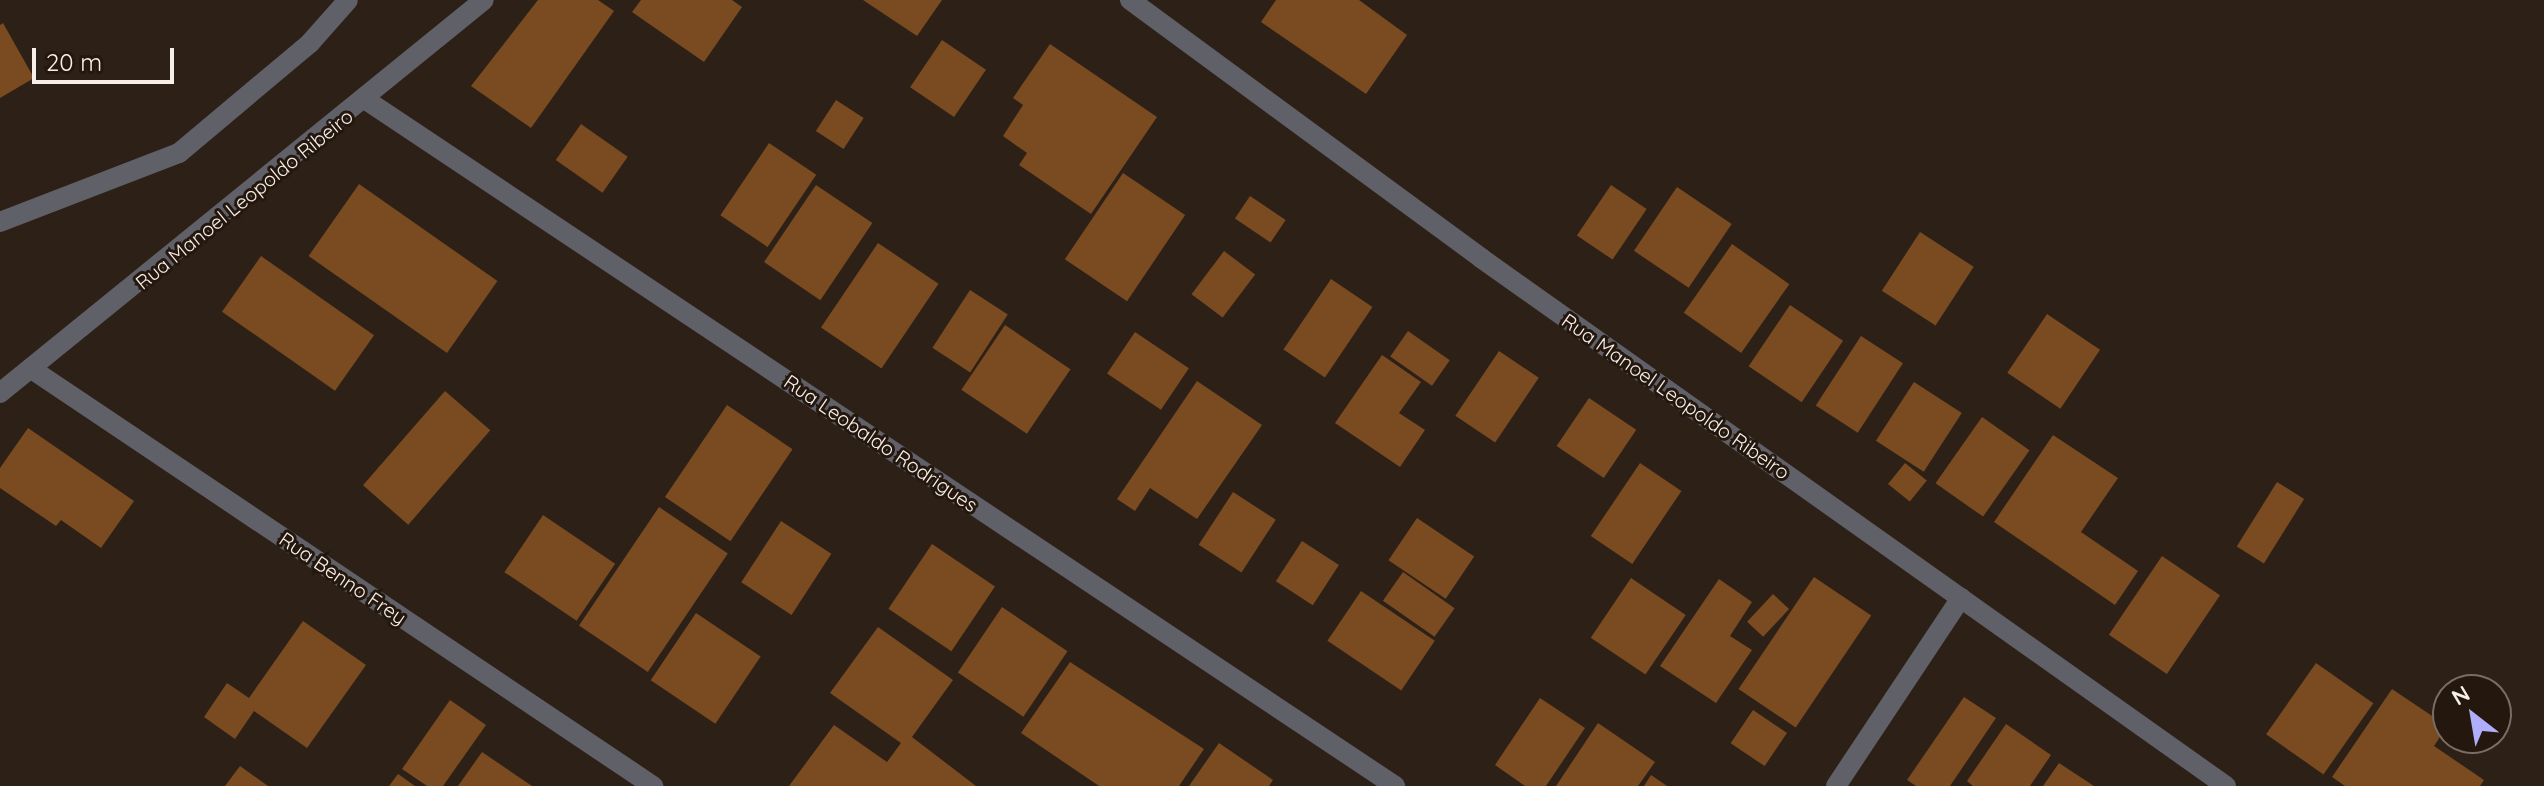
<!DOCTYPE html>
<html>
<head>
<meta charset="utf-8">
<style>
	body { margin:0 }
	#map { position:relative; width:2544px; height:786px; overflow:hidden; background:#2d2117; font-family:Quicksand,sans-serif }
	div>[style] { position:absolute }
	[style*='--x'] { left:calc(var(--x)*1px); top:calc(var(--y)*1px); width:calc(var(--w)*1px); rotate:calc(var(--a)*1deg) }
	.building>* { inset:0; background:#7a4a21; transform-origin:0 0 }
	.minor>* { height:20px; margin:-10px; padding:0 10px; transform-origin:10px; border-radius:10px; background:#606068 }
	span { translate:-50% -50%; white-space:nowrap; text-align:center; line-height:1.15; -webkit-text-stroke:6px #23170e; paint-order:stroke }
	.street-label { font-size:20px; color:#f8efe9 }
	.north { position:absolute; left:2432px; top:674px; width:80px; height:80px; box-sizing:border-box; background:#23170e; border:2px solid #786d66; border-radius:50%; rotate:329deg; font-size:22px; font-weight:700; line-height:32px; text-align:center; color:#f8efe9 }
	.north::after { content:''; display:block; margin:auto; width:28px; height:36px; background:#afaefa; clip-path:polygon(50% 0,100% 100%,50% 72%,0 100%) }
	.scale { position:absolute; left:32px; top:48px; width:142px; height:36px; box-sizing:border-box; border:4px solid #f8efe9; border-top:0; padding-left:10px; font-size:24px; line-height:28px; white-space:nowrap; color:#f8efe9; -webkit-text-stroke:6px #23170e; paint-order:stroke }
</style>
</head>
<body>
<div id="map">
	<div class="building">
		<i style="clip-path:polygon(538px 0,598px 0,614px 11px,531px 128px,471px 86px)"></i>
		<i style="clip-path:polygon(641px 0,732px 0,742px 7px,704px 62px,632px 12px)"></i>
		<i style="clip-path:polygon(863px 0,942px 0,917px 36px)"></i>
		<i style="clip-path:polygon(1276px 0,1359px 0,1407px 35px,1366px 94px,1261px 22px)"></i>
		<i style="clip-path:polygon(3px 23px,34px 78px,0 98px,0 25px)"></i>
		<i style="left:942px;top:40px;width:53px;height:57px;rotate:34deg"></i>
		<i style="clip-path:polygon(1050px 44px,1157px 117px,1091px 214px,1019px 165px,1027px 153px,1003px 136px,1023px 105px,1013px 98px)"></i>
		<i style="left:836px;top:100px;width:33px;height:37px;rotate:33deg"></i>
		<i style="left:581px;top:124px;width:57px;height:44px;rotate:35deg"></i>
		<i style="left:769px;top:143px;width:57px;height:87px;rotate:34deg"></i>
		<i style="left:1123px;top:173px;width:75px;height:104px;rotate:34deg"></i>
		<i style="left:359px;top:184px;width:169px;height:88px;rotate:35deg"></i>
		<i style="left:816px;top:185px;width:68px;height:93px;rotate:34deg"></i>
		<i style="left:1611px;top:185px;width:43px;height:61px;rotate:34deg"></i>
		<i style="left:1677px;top:187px;width:66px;height:77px;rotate:34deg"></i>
		<i style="left:1250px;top:196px;width:43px;height:27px;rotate:34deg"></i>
		<i style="left:1920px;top:232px;width:64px;height:70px;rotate:33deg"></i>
		<i style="left:878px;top:243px;width:73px;height:102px;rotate:34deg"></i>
		<i style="left:1732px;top:244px;width:70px;height:84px;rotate:35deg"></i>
		<i style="left:1224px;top:251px;width:39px;height:54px;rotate:37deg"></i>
		<i style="left:261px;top:256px;width:138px;height:68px;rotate:35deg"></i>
		<i style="left:1331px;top:279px;width:50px;height:85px;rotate:34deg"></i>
		<i style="left:970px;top:290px;width:45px;height:69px;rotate:33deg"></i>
		<i style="left:1790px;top:305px;width:64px;height:74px;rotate:34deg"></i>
		<i style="left:2047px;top:314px;width:64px;height:71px;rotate:34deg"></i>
		<i style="left:1005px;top:325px;width:79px;height:78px;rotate:34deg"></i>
		<i style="left:1408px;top:331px;width:51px;height:31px;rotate:35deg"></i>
		<i style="left:1135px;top:332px;width:65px;height:50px;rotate:34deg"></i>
		<i style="left:1861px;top:336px;width:50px;height:83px;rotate:33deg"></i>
		<i style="left:1499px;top:351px;width:48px;height:78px;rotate:34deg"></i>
		<i style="clip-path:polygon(1382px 355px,1421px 382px,1399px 413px,1425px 430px,1400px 467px,1335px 423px)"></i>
		<i style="clip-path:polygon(1197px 381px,1262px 425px,1197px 519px,1150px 488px,1135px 511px,1117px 499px)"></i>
		<i style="left:1914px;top:382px;width:57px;height:70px;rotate:33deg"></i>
		<i style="left:445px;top:391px;width:60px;height:125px;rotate:41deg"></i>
		<i style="left:1589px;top:398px;width:57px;height:58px;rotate:34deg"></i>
		<i style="left:727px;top:405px;width:79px;height:111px;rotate:34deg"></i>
		<i style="left:1982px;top:417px;width:58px;height:81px;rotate:35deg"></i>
		<i style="clip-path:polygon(28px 428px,134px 501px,101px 548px,61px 520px,56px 526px,0 488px,0 468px)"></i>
		<i style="clip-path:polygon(2053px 435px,2118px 478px,2081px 532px,2138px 571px,2115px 605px,1994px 522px)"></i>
		<i style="left:1640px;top:463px;width:50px;height:88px;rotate:34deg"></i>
		<i style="left:1905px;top:463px;width:28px;height:27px;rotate:39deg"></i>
		<i style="left:2277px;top:482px;width:32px;height:76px;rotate:32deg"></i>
		<i style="left:1233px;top:492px;width:51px;height:63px;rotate:33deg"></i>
		<i style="left:659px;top:507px;width:83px;height:143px;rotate:34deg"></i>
		<i style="left:543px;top:515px;width:87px;height:69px;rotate:34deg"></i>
		<i style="left:1417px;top:518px;width:69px;height:51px;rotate:34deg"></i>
		<i style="left:781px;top:521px;width:60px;height:73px;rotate:33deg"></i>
		<i style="left:1302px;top:541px;width:44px;height:48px;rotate:33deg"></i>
		<i style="left:932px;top:544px;width:76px;height:78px;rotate:34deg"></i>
		<i style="left:2162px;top:556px;width:70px;height:95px;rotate:34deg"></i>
		<i style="left:1403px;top:572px;width:63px;height:35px;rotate:35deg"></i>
		<i style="left:1814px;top:577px;width:69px;height:135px;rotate:34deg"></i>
		<i style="left:1631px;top:578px;width:66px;height:72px;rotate:34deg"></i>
		<i style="clip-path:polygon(1719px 579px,1752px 602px,1730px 636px,1752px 650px,1716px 703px,1660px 666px)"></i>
		<i style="left:1361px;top:591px;width:89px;height:60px;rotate:34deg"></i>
		<i style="left:1773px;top:594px;width:22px;height:38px;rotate:43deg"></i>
		<i style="left:1002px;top:607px;width:79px;height:79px;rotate:34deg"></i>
		<i style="left:696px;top:613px;width:78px;height:81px;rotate:34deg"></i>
		<i style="clip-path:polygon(303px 621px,366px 665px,307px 748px,254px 711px,235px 739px,204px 717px,227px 683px,249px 698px)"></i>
		<i style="clip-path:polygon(878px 627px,953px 680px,912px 737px,976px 786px,789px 786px,834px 725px,887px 762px,901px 743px,830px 693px)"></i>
		<i style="clip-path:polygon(1070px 662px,1204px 749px,1179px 786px,1099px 786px,1021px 733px)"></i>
		<i style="left:2316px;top:663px;width:70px;height:87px;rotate:35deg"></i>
		<i style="clip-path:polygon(2392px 689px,2447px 726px,2434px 746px,2484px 780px,2480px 786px,2345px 786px,2332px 777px)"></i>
		<i style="clip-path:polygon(1964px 697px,1996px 718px,1950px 786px,1916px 786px,1907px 780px)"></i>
		<i style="clip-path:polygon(1540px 698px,1585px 728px,1546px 786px,1525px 786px,1495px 765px)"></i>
		<i style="clip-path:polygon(450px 700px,486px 725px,443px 786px,427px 786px,402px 769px)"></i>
		<i style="left:1753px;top:710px;width:41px;height:40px;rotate:34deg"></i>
		<i style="clip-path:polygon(1598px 723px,1655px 762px,1638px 786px,1556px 786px)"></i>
		<i style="clip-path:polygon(2006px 724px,2051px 755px,2030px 786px,1973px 786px,1967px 781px)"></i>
		<i style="clip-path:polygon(1219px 743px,1273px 780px,1269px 786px,1189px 786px)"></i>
		<i style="clip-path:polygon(482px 752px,532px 786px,458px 786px)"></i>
		<i style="clip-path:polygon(2059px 763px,2094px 786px,2043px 786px)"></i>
		<i style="clip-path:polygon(240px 766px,268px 786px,225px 786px)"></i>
		<i style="clip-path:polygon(398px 774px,415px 786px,389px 786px)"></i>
		<i style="clip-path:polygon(1651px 775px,1667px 786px,1644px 786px)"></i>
	</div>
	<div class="minor">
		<i style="--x:1130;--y:0;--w:436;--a:36.3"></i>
		<i style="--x:1481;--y:258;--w:913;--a:35.33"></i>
		<i style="--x:366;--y:100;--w:1237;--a:33.69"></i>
		<i style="--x:0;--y:222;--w:192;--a:-21.1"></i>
		<i style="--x:179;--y:153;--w:171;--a:-40"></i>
		<i style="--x:310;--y:43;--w:57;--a:-48.5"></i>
		<i style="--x:33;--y:370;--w:747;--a:33.86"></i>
		<i style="--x:0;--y:393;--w:623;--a:-39.08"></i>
		<i style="--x:1836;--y:786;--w:226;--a:-56.4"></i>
	</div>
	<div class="street-label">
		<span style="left:244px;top:199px;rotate:-39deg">Rua Manoel Leopoldo Ribeiro</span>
		<span style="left:1676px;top:396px;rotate:35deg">Rua Manoel Leopoldo Ribeiro</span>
		<span style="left:881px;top:443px;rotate:34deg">Rua Leobaldo Rodrigues</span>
		<span style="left:343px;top:578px;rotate:34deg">Rua Benno Frey</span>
	</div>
	<div class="north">N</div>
	<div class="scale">20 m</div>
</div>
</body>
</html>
